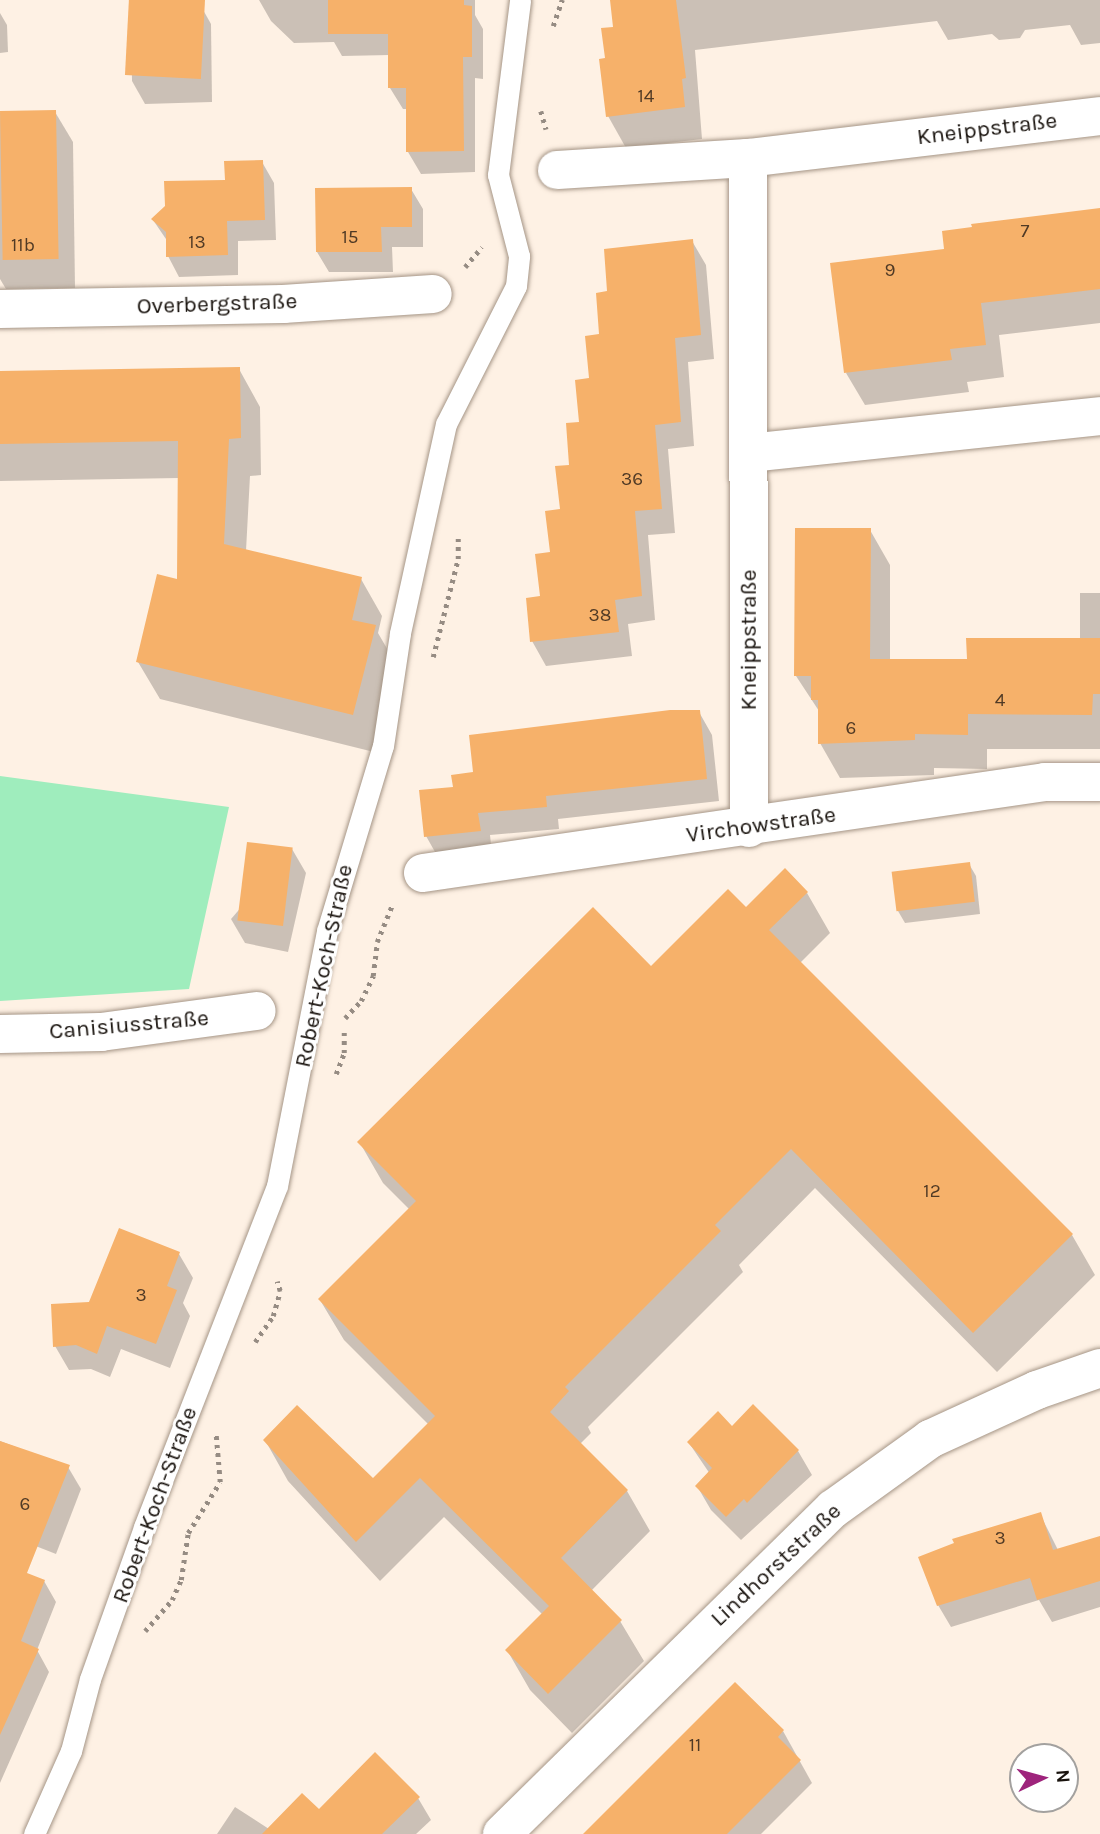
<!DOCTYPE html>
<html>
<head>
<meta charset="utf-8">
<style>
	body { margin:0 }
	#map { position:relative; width:1100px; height:1834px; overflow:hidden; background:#fef1e4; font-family:Karla,sans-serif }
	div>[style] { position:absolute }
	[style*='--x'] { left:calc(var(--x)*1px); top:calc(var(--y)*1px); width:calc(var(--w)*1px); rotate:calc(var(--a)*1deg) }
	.green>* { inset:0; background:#9fedbd }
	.shadow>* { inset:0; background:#0003 }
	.building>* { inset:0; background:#f6b16a; transform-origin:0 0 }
	.path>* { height:4.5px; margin-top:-2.25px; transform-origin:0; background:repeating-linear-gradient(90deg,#968c83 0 3.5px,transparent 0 8.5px) }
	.roads { filter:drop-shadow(0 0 2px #a59586) drop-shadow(0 0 2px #a59586) }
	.lane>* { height:21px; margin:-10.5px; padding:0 10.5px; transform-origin:10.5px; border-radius:10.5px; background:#fff }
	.street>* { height:38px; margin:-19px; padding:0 19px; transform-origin:19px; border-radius:19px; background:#fff }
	span { translate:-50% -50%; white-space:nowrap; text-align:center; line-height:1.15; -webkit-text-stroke:6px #fff; paint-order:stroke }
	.number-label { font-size:19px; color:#503a25 }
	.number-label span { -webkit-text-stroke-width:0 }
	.street-label { font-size:23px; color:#19130e }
	.north { position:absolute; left:1009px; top:1743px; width:70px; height:70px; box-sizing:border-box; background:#fff; border:2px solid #a3a19f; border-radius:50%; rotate:85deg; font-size:19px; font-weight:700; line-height:28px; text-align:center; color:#19130e }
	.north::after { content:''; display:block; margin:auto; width:24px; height:32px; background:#9e247c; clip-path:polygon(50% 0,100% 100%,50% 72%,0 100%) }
</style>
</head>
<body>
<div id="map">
	<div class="green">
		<i style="clip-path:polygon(0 776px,229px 807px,189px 989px,0 1001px)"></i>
	</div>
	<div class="shadow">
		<i style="clip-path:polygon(131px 0,198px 1px,211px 24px,212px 102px,145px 104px,132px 81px)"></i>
		<i style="clip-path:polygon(259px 0,475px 0,475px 15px,483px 29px,483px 79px,475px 78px,475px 172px,421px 174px,408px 152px,408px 109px,403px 109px,390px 88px,390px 55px,342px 56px,334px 42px,294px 43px,271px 21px)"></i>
		<i style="clip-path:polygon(612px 0,1100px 0,1100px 43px,1081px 45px,1070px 25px,1025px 30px,1020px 38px,999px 40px,992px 34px,948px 40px,937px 21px,695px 50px,702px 139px,626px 148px,608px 116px,607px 60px,615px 28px)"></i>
		<i style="clip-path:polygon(0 13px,7px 25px,8px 52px,0 53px)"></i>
		<i style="clip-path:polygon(55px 112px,73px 142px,75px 288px,6px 289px,0 279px,0 113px)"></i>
		<i style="clip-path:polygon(262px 162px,274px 183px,276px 240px,238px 241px,238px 275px,179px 277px,168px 256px,168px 242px,153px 220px)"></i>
		<i style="clip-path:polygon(411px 189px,423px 209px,423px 247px,392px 247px,393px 272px,329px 272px,317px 252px)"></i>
		<i style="clip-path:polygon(1100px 210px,1100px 323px,999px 335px,1004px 377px,967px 382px,969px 392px,865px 405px,846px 373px,946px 250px)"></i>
		<i style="clip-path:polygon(692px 241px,706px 265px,714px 359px,688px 362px,694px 446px,668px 449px,675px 533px,648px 535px,655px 620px,628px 624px,632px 656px,546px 666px,532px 641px,609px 293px)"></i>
		<i style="clip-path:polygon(239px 369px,260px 407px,261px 475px,250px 476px,246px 551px,361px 579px,382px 616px,378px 633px,396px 664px,374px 752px,160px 699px,138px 662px,179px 581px,179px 478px,0 481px,0 373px)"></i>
		<i style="clip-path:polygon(870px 530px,890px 565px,890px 660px,968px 660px,1080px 640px,1080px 593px,1100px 593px,1100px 749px,987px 749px,987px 769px,934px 768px,934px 775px,840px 778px,820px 743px,819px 711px,796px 676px)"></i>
		<i style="clip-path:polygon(699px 712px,712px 735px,719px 801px,558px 819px,559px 829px,490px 835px,492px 853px,439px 859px,426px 836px,454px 788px)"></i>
		<i style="clip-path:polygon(292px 849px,306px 873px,288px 952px,245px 943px,231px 919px)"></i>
		<i style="clip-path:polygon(969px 864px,976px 876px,980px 914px,905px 923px,898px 911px,894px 873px)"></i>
		<i style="clip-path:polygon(807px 893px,830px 933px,800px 963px,1072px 1235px,1095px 1275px,997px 1372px,815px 1188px,739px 1265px,743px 1272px,588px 1427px,591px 1433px,580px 1444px,627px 1491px,650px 1531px,591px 1591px,620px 1621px,644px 1661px,572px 1733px,530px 1690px,507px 1650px,543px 1615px,444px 1517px,380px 1581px,288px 1481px,265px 1440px,373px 1481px,429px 1425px,344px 1340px,320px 1300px,410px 1210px,383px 1183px,360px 1143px,746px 909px)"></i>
		<i style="clip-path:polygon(179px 1254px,193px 1278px,183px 1303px,190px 1316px,170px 1368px,121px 1349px,110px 1377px,91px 1369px,69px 1370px,55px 1346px,90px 1303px)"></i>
		<i style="clip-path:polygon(732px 1428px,798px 1451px,812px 1475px,741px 1540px,711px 1510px,697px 1486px,710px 1474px,689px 1443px)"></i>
		<i style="clip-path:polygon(0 1441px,68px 1467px,81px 1489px,56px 1554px,0 1532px)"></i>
		<i style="clip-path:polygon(1040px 1514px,1058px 1550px,1100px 1538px,1100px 1607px,1052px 1622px,1039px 1600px,951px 1627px,938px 1605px)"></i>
		<i style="clip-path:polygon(44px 1581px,56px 1602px,37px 1650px,49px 1672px,0 1783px,0 1583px)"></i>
		<i style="clip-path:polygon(783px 1731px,812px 1783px,761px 1834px,586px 1834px)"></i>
		<i style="clip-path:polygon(418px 1798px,431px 1820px,416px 1834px,217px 1834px,235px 1807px,269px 1829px,319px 1812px)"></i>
	</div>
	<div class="building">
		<i style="left:205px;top:0;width:79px;height:76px;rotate:93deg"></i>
		<i style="clip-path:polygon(328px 0,464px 0,464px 5px,472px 6px,472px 57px,463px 57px,464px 151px,406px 152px,406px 88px,388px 88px,388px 34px,328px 34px)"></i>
		<i style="clip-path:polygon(610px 0,676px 0,686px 78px,682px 79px,685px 107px,606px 117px,599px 59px,605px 58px,601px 28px,613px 27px)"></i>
		<i style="left:56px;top:110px;width:149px;height:56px;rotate:89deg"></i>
		<i style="clip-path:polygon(263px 160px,265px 220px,227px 221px,228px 255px,166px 257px,166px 232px,151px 219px,165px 206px,164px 181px,225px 180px,224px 161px)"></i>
		<i style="clip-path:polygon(412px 187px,412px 227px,381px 227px,382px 252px,316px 252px,315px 188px)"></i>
		<i style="clip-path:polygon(1100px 208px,1100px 289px,981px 303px,986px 345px,950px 349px,952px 360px,844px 373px,830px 263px,944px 249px,942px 231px,972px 227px,971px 224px)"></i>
		<i style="clip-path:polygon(693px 239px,701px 335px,675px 338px,681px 422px,655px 425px,662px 509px,635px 511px,642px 596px,615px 600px,619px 632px,530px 642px,526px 598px,540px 596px,535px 554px,550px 552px,545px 511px,560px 509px,555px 466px,569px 465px,566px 423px,579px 422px,575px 380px,589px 378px,585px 336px,599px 334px,596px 293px,607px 291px,604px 249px)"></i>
		<i style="clip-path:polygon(240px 367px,241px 438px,229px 439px,224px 544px,362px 577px,352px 620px,376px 625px,353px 715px,136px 662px,157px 574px,177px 579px,178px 441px,0 444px,0 371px)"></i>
		<i style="clip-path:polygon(795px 528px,871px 528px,870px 659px,967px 659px,966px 638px,1100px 638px,1100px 694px,1093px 694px,1092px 715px,968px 714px,968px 735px,915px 734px,915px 740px,818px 744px,818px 700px,811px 700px,811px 676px,794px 676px)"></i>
		<i style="clip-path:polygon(670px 710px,700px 710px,707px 779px,546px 796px,547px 807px,478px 813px,481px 831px,424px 837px,419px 790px,453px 787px,451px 775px,473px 772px,469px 735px)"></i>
		<i style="left:247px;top:842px;width:46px;height:79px;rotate:7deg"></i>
		<i style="left:970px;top:862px;width:40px;height:79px;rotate:83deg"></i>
		<i style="clip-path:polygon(785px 868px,808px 892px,769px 930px,1073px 1234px,973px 1333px,791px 1149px,715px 1225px,721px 1231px,565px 1387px,569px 1391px,550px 1412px,628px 1490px,561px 1558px,622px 1620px,548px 1694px,505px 1650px,549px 1606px,420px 1478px,356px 1542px,263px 1440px,297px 1405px,373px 1478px,435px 1416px,318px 1299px,416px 1201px,357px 1142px,593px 907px,651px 966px,728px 889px,746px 907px)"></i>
		<i style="clip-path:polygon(119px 1228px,180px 1252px,167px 1286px,177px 1290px,156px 1344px,107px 1326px,97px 1354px,76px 1345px,53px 1347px,51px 1304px,89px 1302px)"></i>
		<i style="clip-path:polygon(753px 1404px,799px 1450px,747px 1503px,744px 1499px,726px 1517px,695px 1486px,712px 1468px,687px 1442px,718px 1411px,732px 1426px)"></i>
		<i style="clip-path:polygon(0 1441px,70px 1465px,27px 1573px,45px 1580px,21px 1641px,39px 1649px,0 1735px)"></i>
		<i style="clip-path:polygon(1041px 1512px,1053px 1550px,1100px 1536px,1100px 1581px,1037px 1600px,1030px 1578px,937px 1606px,918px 1557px,954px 1543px,952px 1539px)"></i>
		<i style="clip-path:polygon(735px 1682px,784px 1730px,778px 1737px,801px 1760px,727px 1834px,583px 1834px)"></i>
		<i style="clip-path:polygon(375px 1752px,420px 1797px,382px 1834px,262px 1834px,302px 1793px,319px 1809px)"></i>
	</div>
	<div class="path">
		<i style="--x:553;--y:26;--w:28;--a:-71"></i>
		<i style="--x:541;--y:111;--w:19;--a:74"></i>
		<i style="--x:465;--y:267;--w:26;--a:-50"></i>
		<i style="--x:433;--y:657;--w:101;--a:-75.7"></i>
		<i style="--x:458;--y:559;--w:23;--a:-90"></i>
		<i style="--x:345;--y:1018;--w:23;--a:-47"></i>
		<i style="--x:361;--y:1001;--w:28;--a:-64"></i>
		<i style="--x:373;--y:976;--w:34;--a:-83"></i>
		<i style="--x:377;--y:942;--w:42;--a:-67.7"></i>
		<i style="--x:336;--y:1074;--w:22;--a:-69"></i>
		<i style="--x:344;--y:1053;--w:21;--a:-90"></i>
		<i style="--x:255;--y:1342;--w:32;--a:-55"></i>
		<i style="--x:273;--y:1316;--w:26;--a:-74"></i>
		<i style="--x:280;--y:1291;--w:10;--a:-107"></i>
		<i style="--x:145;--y:1631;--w:41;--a:-48.9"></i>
		<i style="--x:172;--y:1600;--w:22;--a:-66"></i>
		<i style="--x:181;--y:1580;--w:48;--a:-81.5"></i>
		<i style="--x:188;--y:1533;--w:60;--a:-57.9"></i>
		<i style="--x:220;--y:1482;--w:47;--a:-94.9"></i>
	</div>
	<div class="roads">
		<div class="lane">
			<i style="--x:34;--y:1834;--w:91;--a:-66"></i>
			<i style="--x:71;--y:1751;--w:74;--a:-75.2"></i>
			<i style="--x:90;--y:1679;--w:161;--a:-70.4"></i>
			<i style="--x:144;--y:1527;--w:366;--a:-68.7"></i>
			<i style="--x:277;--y:1186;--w:260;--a:-78.9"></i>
			<i style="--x:327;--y:931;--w:193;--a:-73.2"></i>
			<i style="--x:383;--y:746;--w:114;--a:-81.4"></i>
			<i style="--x:400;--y:633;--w:214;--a:-77.6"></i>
			<i style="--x:446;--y:424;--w:155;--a:-63.1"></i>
			<i style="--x:516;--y:286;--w:30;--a:-84"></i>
			<i style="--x:519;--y:256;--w:84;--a:-104.5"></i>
			<i style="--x:498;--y:175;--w:176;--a:-82.8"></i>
		</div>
		<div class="street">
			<i style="--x:748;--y:158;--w:670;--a:89.91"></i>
			<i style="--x:557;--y:170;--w:191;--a:-3.6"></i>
			<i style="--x:748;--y:158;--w:354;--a:-6.8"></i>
			<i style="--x:0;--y:309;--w:283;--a:-1"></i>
			<i style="--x:283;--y:304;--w:150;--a:-3.8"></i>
			<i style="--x:749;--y:453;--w:353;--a:-6"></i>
			<i style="--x:423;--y:873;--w:629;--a:-8.32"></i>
			<i style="--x:1045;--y:782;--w:55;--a:0"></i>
			<i style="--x:0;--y:1034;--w:101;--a:-1.1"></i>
			<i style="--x:101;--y:1032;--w:157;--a:-7.7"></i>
			<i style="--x:502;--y:1834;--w:464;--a:-44.5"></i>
			<i style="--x:833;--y:1509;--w:120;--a:-35.8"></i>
			<i style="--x:930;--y:1439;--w:118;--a:-24.6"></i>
			<i style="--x:1037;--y:1390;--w:67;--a:-19.2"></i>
		</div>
	</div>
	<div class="number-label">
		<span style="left:646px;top:97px">14</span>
		<span style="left:1025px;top:232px">7</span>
		<span style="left:350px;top:238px">15</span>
		<span style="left:197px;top:243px">13</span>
		<span style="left:23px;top:246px">11b</span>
		<span style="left:890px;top:271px">9</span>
		<span style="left:632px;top:480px">36</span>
		<span style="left:600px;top:616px">38</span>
		<span style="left:1000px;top:701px">4</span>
		<span style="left:851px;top:729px">6</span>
		<span style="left:932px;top:1192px">12</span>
		<span style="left:141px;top:1296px">3</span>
		<span style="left:25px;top:1505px">6</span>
		<span style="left:1000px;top:1539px">3</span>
		<span style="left:695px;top:1746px">11</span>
	</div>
	<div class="street-label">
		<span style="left:987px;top:129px;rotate:-7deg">Kneippstraße</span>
		<span style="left:217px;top:304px;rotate:-2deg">Overbergstraße</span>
		<span style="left:749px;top:640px;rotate:-90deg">Kneippstraße</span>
		<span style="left:761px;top:825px;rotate:-8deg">Virchowstraße</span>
		<span style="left:324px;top:966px;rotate:-78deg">Robert-Koch-Straße</span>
		<span style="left:129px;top:1025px;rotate:-5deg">Canisiusstraße</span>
		<span style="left:155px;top:1505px;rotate:-70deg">Robert-Koch-Straße</span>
		<span style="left:776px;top:1565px;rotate:-43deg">Lindhorststraße</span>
	</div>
	<div class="north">N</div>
</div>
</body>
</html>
